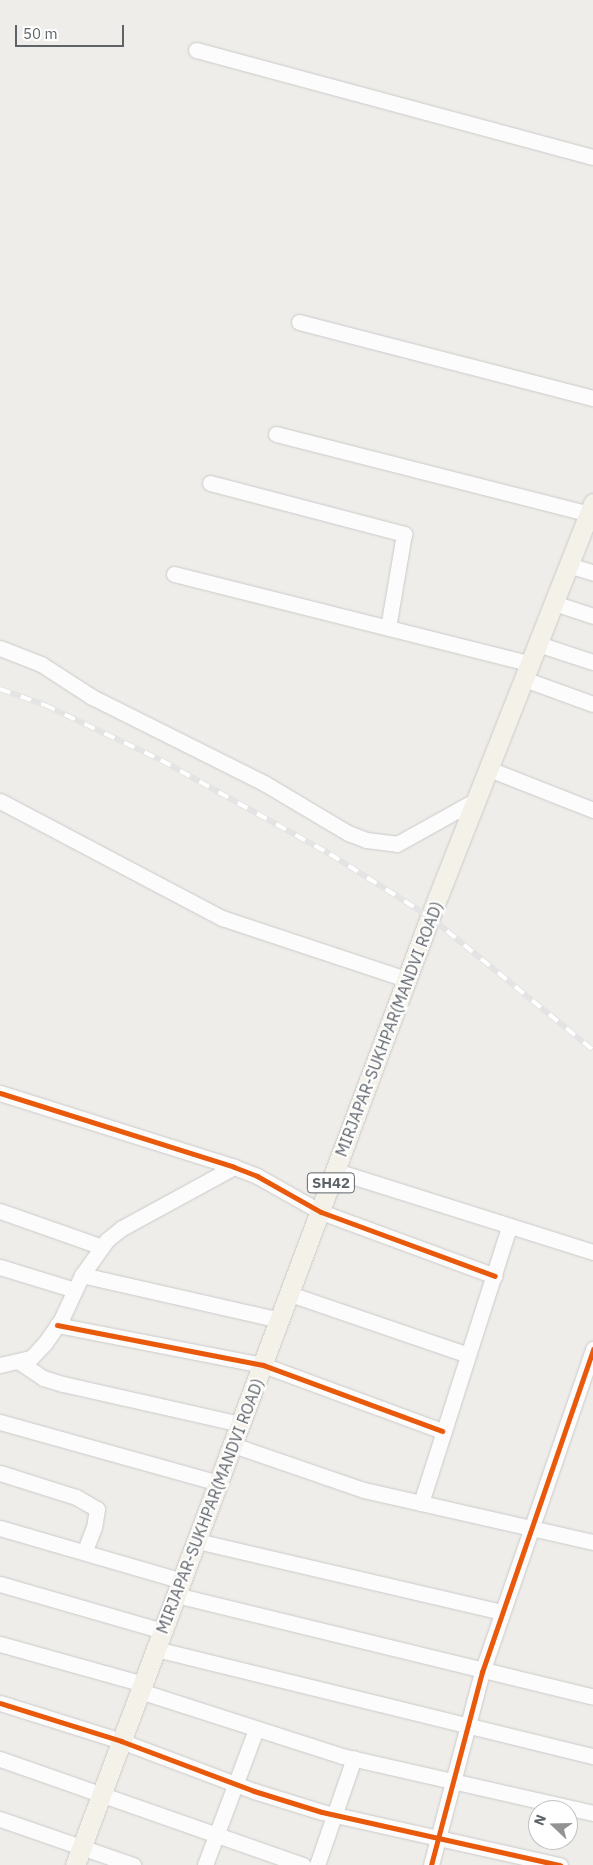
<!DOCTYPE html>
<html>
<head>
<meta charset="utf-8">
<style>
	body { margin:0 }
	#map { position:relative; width:593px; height:1865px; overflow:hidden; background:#efede9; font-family:"IBM Plex Sans",sans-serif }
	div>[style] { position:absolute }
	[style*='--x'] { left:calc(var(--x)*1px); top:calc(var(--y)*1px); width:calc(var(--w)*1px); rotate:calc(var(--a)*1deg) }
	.roads { filter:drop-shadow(0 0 1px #cacaca) drop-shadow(0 0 1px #cacaca) }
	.minor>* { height:15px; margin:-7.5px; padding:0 7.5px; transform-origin:7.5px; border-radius:7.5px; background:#fdfcfc }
	.major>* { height:19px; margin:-9.5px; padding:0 9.5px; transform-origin:9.5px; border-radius:9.5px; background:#f4f1e9 }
	.rail>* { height:5.5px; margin-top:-2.75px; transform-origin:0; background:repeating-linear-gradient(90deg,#fff 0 11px,#e3e4e3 0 22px); box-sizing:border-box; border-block:1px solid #e3e4e3 }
	.cycleway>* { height:5px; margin:-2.5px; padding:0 2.5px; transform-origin:2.5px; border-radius:2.5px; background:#e8590c }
	span { translate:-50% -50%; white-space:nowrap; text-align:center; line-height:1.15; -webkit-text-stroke:4px #fff; paint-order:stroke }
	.shield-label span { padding:1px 4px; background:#fff; border:1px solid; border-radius:4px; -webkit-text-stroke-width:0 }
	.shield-label { font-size:15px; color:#5e6368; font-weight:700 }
	.street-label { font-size:16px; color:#5e6368 }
	.north { position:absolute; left:528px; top:1800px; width:50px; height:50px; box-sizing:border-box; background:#fff; border:1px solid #bfc1c3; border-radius:50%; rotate:291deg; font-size:14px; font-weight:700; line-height:20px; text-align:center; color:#5e6368 }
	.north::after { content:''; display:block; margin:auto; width:18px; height:22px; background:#919395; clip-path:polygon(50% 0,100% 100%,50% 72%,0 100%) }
	.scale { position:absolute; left:15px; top:25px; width:109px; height:22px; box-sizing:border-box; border:2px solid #5e6368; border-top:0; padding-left:6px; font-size:15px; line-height:18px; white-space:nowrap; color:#5e6368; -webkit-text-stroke:4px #fff; paint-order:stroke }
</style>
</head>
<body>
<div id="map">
	<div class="roads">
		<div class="minor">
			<i style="--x:196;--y:50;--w:411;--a:15.1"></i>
			<i style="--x:299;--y:322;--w:304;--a:14.5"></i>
			<i style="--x:276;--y:434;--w:323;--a:14.3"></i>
			<i style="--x:210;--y:483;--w:201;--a:14.7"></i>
			<i style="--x:404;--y:534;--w:95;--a:99.7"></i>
			<i style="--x:569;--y:565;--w:25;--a:18"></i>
			<i style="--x:174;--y:574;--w:368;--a:14.1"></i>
			<i style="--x:554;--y:603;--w:41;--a:18.4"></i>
			<i style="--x:538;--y:644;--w:58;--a:18.1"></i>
			<i style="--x:0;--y:648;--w:44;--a:21.3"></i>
			<i style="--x:41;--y:664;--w:61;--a:32.9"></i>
			<i style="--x:92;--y:697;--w:192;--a:26.6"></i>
			<i style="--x:264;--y:783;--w:98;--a:30.8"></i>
			<i style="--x:348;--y:833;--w:19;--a:21"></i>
			<i style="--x:366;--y:840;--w:31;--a:7"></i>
			<i style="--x:397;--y:844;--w:93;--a:-29.1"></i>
			<i style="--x:524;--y:679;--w:73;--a:19.9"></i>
			<i style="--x:489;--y:769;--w:112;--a:21.5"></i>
			<i style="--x:0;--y:801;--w:251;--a:27.8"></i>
			<i style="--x:222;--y:918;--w:196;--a:18.4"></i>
			<i style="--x:0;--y:1093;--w:245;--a:17.5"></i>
			<i style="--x:234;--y:1167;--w:25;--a:21"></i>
			<i style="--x:257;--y:1176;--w:73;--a:29.4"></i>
			<i style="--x:321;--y:1212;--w:185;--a:20.2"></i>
			<i style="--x:336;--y:1171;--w:269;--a:17.5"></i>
			<i style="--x:0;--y:1211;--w:108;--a:19.4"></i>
			<i style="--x:0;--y:1267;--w:78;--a:17"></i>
			<i style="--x:82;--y:1275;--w:203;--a:12.8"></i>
			<i style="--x:290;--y:1294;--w:188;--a:18.9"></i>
			<i style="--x:57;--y:1325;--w:210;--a:11"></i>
			<i style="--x:263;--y:1365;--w:191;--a:20.2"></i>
			<i style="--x:21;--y:1363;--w:27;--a:34"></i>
			<i style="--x:43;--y:1378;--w:21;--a:17"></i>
			<i style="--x:63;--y:1384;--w:182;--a:12.7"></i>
			<i style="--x:0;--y:1365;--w:32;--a:-13"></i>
			<i style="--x:31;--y:1358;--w:21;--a:-47"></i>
			<i style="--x:45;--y:1343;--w:28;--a:-55"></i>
			<i style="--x:61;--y:1320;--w:50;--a:-65"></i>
			<i style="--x:82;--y:1275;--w:43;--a:-54.5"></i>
			<i style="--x:107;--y:1240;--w:19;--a:-39"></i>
			<i style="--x:122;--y:1228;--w:128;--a:-28.6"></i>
			<i style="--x:0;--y:1422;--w:227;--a:15.6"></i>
			<i style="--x:233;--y:1445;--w:139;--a:19"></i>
			<i style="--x:364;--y:1490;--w:235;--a:12.8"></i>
			<i style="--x:0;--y:1473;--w:80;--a:17.5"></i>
			<i style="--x:76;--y:1497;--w:24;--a:30"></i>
			<i style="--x:97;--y:1509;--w:18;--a:99"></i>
			<i style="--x:94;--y:1527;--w:26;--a:111"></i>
			<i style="--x:421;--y:1503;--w:289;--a:-72.3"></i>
			<i style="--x:0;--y:1528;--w:190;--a:16.2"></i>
			<i style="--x:197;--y:1541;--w:313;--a:13.1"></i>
			<i style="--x:0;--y:1584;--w:170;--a:16.1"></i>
			<i style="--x:176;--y:1595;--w:429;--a:13.7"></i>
			<i style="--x:0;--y:1644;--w:148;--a:15.6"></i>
			<i style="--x:156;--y:1649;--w:450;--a:13.8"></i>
			<i style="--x:140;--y:1691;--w:212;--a:17.8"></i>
			<i style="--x:342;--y:1756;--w:257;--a:12.8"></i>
			<i style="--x:0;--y:1703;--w:127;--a:17.4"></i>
			<i style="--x:121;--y:1741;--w:142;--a:20.6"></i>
			<i style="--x:254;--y:1791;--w:71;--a:17.2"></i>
			<i style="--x:322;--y:1812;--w:244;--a:12.6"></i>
			<i style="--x:0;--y:1759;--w:321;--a:19.3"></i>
			<i style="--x:0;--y:1819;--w:141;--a:19.1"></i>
			<i style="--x:205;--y:1865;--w:145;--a:-69.4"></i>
			<i style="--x:317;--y:1865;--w:113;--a:-70.9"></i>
			<i style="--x:431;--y:1865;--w:200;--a:-75.2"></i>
			<i style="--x:482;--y:1672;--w:342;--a:-71"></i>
		</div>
		<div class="major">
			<i style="--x:75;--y:1865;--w:1012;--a:-69.47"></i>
			<i style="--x:430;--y:917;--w:445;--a:-68.5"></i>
		</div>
	</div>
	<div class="rail">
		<i style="--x:0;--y:689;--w:48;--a:19.6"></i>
		<i style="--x:45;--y:705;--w:128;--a:25.4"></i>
		<i style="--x:161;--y:760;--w:193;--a:29.1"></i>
		<i style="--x:330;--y:854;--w:118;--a:32.2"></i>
		<i style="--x:430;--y:917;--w:210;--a:39.2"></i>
	</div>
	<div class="cycleway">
		<i style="--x:0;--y:1093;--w:245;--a:17.5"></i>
		<i style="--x:234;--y:1167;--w:25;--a:21"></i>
		<i style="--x:257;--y:1176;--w:73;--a:29.4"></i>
		<i style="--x:321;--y:1212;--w:185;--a:20.2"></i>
		<i style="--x:57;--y:1325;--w:210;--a:11"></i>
		<i style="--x:263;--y:1365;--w:191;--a:20.2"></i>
		<i style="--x:0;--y:1703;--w:127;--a:17.4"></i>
		<i style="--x:121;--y:1741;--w:142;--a:20.6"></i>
		<i style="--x:254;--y:1791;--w:71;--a:17.2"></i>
		<i style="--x:322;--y:1812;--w:244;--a:12.6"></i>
		<i style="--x:431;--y:1865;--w:200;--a:-75.2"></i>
		<i style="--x:482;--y:1672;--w:342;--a:-71"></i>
	</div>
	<div class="shield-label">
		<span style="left:331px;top:1183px">SH42</span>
	</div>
	<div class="street-label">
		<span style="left:389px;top:1029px;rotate:-69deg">MIRJAPAR-SUKHPAR(MANDVI ROAD)</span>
		<span style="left:210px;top:1506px;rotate:-69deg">MIRJAPAR-SUKHPAR(MANDVI ROAD)</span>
	</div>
	<div class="north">N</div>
	<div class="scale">50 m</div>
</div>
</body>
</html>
